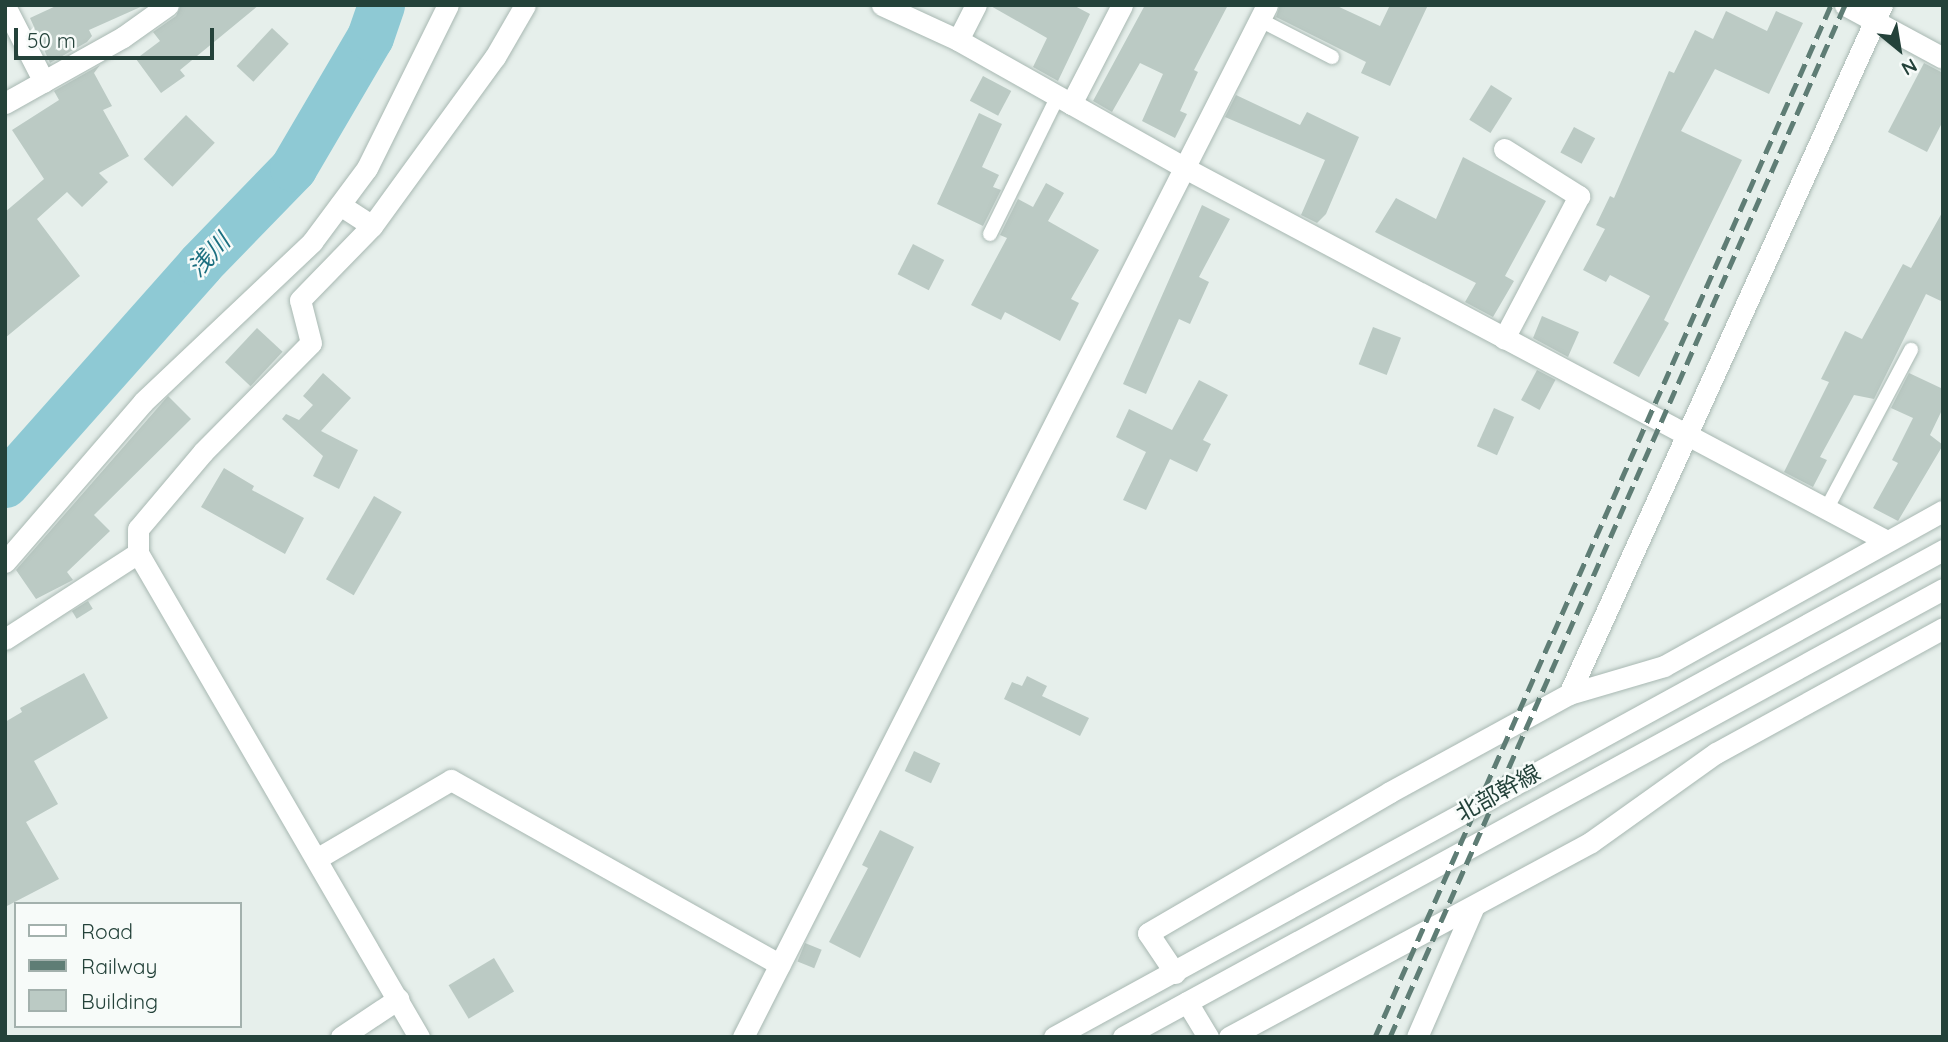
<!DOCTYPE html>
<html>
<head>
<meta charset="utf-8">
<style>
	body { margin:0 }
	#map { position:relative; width:1948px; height:1042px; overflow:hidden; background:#e6efeb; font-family:Quicksand,"Noto Sans JP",sans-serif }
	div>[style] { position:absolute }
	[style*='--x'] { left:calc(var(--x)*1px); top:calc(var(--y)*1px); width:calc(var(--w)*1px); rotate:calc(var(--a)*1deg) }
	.river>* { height:47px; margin:-23.5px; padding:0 23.5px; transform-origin:23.5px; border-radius:23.5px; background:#8ec9d4 }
	.building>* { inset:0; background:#bbcac4; transform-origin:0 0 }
	.roads { filter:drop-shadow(0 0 2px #a8b8b2) drop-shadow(0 0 2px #a8b8b2) }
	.service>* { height:14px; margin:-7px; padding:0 7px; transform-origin:7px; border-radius:7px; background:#fff }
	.minor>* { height:21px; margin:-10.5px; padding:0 10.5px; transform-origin:10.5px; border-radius:10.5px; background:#fff }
	.tertiary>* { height:21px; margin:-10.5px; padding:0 10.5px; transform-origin:10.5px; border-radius:10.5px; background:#fff }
	.rail>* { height:5px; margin-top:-2.5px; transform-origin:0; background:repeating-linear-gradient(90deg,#5f7d75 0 14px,transparent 0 21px) }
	span { translate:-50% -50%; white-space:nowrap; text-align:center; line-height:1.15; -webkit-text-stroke:5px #f7fbf9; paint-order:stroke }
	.street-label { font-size:23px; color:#24423a }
	.water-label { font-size:24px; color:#1c6f80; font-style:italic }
	.frame { position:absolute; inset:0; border:7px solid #24423a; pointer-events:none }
	.legend { position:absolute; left:14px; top:902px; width:228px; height:126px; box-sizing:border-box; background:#f7fbf9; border:2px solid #a3b1ad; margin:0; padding:9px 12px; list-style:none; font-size:21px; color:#24423a }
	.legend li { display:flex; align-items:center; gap:14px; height:35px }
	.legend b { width:35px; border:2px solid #a3b1ad }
	.north { position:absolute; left:1864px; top:14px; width:70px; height:70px; -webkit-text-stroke:5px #f7fbf9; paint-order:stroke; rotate:150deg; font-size:19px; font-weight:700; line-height:28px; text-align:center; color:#24423a }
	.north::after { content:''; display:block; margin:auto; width:24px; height:32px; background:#24423a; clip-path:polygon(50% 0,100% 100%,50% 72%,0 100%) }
	.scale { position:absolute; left:14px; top:28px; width:200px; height:32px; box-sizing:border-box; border:4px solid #24423a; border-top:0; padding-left:9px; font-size:21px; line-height:24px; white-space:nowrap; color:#24423a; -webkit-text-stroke:5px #f7fbf9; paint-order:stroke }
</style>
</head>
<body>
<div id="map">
	<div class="river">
		<i style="--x:5;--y:484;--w:294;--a:-48.4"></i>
		<i style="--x:200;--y:264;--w:134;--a:-45.9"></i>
		<i style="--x:293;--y:168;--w:152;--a:-59.6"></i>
		<i style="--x:370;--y:37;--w:34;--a:-71"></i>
	</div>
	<div class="building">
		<i style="clip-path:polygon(58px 5px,145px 5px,89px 30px,92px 36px,87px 42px,50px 63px,30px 18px)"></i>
		<i style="clip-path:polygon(181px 5px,259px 5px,180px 70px,185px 76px,161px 93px,136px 59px,160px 41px,153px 32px,176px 16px)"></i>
		<i style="clip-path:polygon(989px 5px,1073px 5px,1090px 14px,1058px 81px,1033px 67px,1047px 38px)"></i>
		<i style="clip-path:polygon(1145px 5px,1228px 5px,1194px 70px,1198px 72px,1180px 111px,1187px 114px,1175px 138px,1142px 121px,1163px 74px,1140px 63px,1112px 112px,1093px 101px)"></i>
		<i style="clip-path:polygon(1280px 5px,1335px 5px,1380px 26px,1390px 5px,1428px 5px,1390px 86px,1361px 73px,1366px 62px,1276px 17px)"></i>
		<i style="clip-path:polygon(1726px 11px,1767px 31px,1776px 11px,1803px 23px,1769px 94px,1715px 69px,1681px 131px,1742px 160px,1664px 320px,1669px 323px,1639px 377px,1613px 363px,1650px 296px,1610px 275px,1606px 282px,1583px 270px,1605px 229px,1596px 225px,1610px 196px,1614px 198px,1669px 71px,1674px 73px,1695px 30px,1713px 39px)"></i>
		<i style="left:272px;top:28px;width:23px;height:52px;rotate:43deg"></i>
		<i style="clip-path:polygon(1924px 63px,1943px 73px,1943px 121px,1927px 152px,1888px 132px)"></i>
		<i style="clip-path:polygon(100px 65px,94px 73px,112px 106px,103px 110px,129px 156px,99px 173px,108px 182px,82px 207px,67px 192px,37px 219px,80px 276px,5px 338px,5px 212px,44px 179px,12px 130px,59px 100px,54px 91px)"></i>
		<i style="left:983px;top:76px;width:32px;height:28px;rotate:28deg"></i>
		<i style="left:1491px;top:85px;width:25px;height:41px;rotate:32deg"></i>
		<i style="clip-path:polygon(1236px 95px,1300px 125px,1307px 112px,1359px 137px,1326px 214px,1317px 223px,1301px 215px,1325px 160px,1225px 117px)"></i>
		<i style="clip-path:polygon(979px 113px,1002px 124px,982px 167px,999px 175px,993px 187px,1001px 190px,983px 226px,937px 204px)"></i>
		<i style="left:186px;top:115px;width:40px;height:61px;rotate:44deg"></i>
		<i style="left:1574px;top:127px;width:24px;height:29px;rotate:28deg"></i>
		<i style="clip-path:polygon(1463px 157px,1546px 201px,1505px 276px,1514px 281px,1493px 317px,1465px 302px,1476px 283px,1375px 232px,1396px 198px,1436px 219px)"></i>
		<i style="clip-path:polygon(1046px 183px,1064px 193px,1048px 221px,1099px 250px,1071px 299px,1079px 303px,1060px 341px,1005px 312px,1001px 320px,971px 305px,1007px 238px,1000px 235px,1018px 199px,1033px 207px)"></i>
		<i style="clip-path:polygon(1202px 205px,1230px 219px,1199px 277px,1209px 282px,1190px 324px,1179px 319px,1146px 394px,1123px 384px)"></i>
		<i style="clip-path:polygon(1943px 211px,1943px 302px,1926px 294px,1874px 399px,1854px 395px,1820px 457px,1827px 460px,1813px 487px,1784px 472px,1829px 382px,1821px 379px,1845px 331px,1862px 339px,1903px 264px,1911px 268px)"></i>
		<i style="left:913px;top:244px;width:35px;height:34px;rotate:27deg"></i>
		<i style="clip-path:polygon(1542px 316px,1579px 332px,1568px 357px,1533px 338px)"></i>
		<i style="left:1373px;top:327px;width:30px;height:40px;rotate:21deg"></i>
		<i style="left:257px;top:328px;width:35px;height:47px;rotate:43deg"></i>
		<i style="left:1537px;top:370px;width:21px;height:34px;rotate:28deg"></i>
		<i style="clip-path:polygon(323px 373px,351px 398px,321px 431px,358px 450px,339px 489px,313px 476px,323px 456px,282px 419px,286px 414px,299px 420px,313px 405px,303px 396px)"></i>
		<i style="clip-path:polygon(1909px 373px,1943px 389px,1943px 408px,1930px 435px,1943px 445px,1898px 521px,1873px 508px,1898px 463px,1892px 460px,1913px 418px,1891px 408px)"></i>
		<i style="clip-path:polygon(1199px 380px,1228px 395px,1203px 440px,1211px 444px,1197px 472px,1170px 459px,1146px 510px,1123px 500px,1146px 452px,1116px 437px,1129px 409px,1172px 430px)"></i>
		<i style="clip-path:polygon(168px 396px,191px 419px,94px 515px,110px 531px,67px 572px,73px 580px,36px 599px,16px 570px)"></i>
		<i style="left:1494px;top:408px;width:22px;height:42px;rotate:24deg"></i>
		<i style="clip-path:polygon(224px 468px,254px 486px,252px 490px,304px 518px,285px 554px,201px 507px)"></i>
		<i style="left:374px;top:496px;width:32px;height:96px;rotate:30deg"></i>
		<i style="left:88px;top:601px;width:9px;height:19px;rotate:58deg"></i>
		<i style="clip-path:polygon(84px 673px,108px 718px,34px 761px,58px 804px,26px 822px,59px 879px,5px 907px,5px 722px,22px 712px,20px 708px)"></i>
		<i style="clip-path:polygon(1027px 676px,1047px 686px,1042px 696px,1089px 718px,1080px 736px,1004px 699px,1012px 682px,1022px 686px)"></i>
		<i style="left:914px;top:751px;width:29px;height:22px;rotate:25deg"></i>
		<i style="clip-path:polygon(880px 830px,914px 847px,860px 958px,829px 942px,868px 868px,862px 865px)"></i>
		<i style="left:805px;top:943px;width:18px;height:20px;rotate:22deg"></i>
		<i style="left:494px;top:958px;width:39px;height:53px;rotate:59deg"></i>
	</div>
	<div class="roads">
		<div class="service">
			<i style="--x:1260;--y:20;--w:81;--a:27.2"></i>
			<i style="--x:990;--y:234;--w:154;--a:-63.8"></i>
			<i style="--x:1828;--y:506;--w:177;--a:-62"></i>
		</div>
		<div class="minor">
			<i style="--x:882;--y:5;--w:84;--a:24.7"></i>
			<i style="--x:958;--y:40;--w:258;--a:29.4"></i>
			<i style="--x:1183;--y:167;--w:797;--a:27.98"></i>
			<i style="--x:1845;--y:5;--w:111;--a:28.4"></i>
			<i style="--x:5;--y:6;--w:85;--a:62.8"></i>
			<i style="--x:958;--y:40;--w:39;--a:-63"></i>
			<i style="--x:5;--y:103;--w:135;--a:-29.2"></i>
			<i style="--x:123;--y:37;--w:55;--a:-35.4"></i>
			<i style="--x:1071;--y:104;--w:111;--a:-62.7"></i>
			<i style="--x:1504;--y:149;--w:89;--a:32.1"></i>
			<i style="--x:1579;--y:196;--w:161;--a:117.8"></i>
			<i style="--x:340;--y:205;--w:38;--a:33"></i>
			<i style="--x:5;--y:639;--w:158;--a:-32.9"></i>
			<i style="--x:1569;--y:694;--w:757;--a:-65.57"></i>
			<i style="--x:318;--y:858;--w:154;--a:-30.4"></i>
			<i style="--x:451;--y:780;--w:377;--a:29.3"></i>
			<i style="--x:1175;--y:973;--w:48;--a:-124"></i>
			<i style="--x:1148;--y:933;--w:280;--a:-30.2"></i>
			<i style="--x:1390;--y:792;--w:204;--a:-28.7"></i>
			<i style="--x:1569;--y:694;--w:99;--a:-16.4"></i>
			<i style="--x:1664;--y:666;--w:319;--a:-29.1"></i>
			<i style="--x:1187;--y:1002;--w:41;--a:59"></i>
			<i style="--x:341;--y:1037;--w:69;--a:-33.7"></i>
			<i style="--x:419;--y:1037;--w:560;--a:-120.14"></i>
			<i style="--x:138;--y:553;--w:24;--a:-90"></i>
			<i style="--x:138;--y:529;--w:101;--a:-49.8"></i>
			<i style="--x:203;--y:452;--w:153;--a:-45.3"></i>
			<i style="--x:311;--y:343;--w:44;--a:-104.3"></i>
			<i style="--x:300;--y:300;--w:103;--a:-45.8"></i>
			<i style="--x:372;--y:226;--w:209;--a:-54"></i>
			<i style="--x:495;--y:57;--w:60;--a:-60"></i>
			<i style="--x:743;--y:1037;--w:1157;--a:-63.08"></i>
			<i style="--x:1229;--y:1037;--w:411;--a:-28.3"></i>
			<i style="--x:1591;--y:842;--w:153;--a:-35.5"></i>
			<i style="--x:1716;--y:753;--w:259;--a:-28.8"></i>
			<i style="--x:1417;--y:1037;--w:141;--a:-66.5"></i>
		</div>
		<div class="tertiary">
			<i style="--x:5;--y:562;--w:211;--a:-49.2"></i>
			<i style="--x:143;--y:402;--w:233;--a:-43.4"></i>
			<i style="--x:312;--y:242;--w:92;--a:-53.4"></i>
			<i style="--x:367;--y:168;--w:182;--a:-63.6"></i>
			<i style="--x:1054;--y:1037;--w:1014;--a:-28.71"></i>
			<i style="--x:1123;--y:1037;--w:934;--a:-28.65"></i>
		</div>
	</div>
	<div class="rail">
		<i style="--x:1375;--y:1037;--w:1128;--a:-66.16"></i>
		<i style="--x:1390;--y:1037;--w:1128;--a:-66.21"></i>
	</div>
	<div class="street-label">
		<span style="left:1498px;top:793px;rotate:-29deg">北部幹線</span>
	</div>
	<div class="water-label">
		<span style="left:209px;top:255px;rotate:-47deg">浅川</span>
	</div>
	<div class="frame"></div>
	<ul class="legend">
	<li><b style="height:9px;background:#fff"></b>Road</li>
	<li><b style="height:9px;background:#5f7d75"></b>Railway</li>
	<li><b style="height:19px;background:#bbcac4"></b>Building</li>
	</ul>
	<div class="north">N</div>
	<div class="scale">50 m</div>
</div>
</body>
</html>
